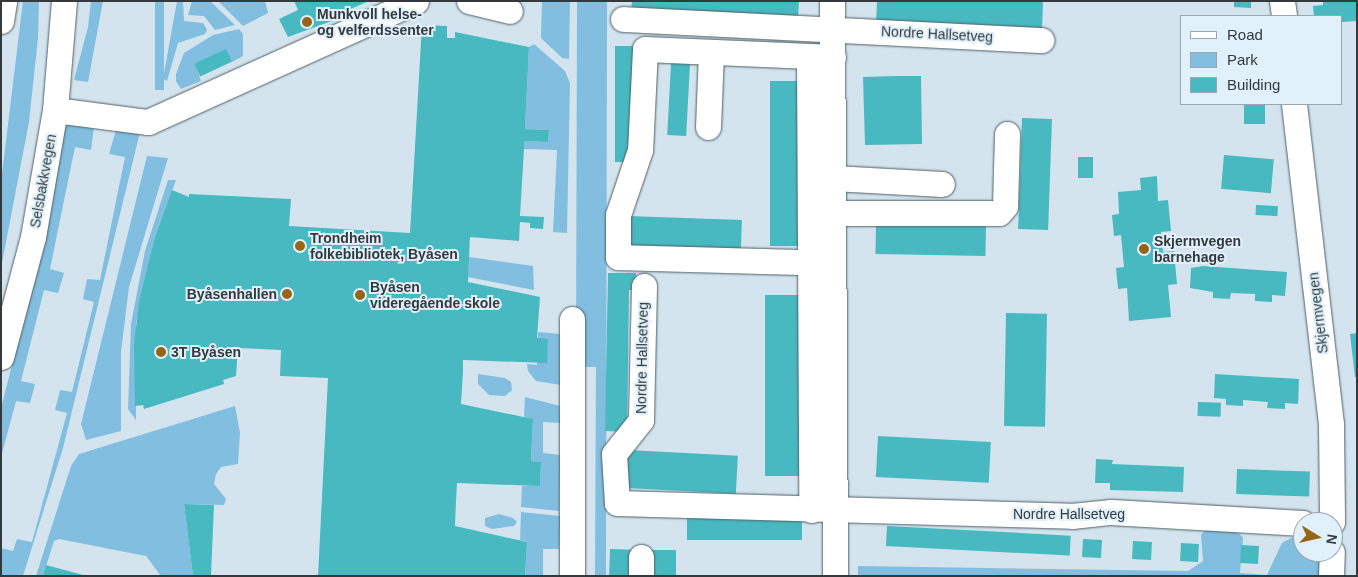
<!DOCTYPE html>
<html>
<head>
<meta charset="utf-8">
<style>
	body { margin:0 }
	#map { position:relative; width:1358px; height:577px; overflow:hidden; background:#d3e4ee; font-family:Arial,sans-serif }
	div>[style] { position:absolute }
	[style*='--x'] { left:calc(var(--x)*1px); top:calc(var(--y)*1px); width:calc(var(--w)*1px); rotate:calc(var(--a)*1deg) }
	.green>* { inset:0; background:#82bedf; transform-origin:0 0 }
	.building>* { inset:0; background:#48b9c1; transform-origin:0 0 }
	.roads { filter:drop-shadow(0 0 1px #505f67) drop-shadow(0 0 1px #505f67) }
	.minor>* { height:25px; margin:-12.5px; padding:0 12.5px; transform-origin:12.5px; border-radius:12.5px; background:#fff }
	.dots>* { width:14px; height:14px; translate:-50% -50%; box-sizing:border-box; border:2px solid #e0f1fb; border-radius:50% }
	span { translate:-50% -50%; white-space:nowrap; text-align:center; line-height:1.15; -webkit-text-stroke:4px #e0f1fb; paint-order:stroke }
	.poi-label { font-size:14px; color:#33393d; font-weight:700 }
	.left { translate:0 -50%; text-align:left }
	.right { translate:-100% -50%; text-align:right }
	.street-label { font-size:14px; color:#33393d }
	.frame { position:absolute; inset:0; border:2px solid #33393d; pointer-events:none }
	.legend { position:absolute; left:1180px; top:15px; width:162px; height:90px; box-sizing:border-box; background:#e0f1fb; border:1px solid #9ba7af; margin:0; padding:6px 9px; list-style:none; font-size:15px; color:#33393d }
	.legend li { display:flex; align-items:center; gap:10px; height:25px }
	.legend b { width:25px; border:1px solid #9ba7af }
	.north { position:absolute; left:1293px; top:512px; width:50px; height:50px; box-sizing:border-box; background:#e0f1fb; border:1px solid #9ba7af; border-radius:50%; rotate:99deg; font-size:14px; font-weight:700; line-height:20px; text-align:center; color:#33393d }
	.north::after { content:''; display:block; margin:auto; width:18px; height:22px; background:#976518; clip-path:polygon(50% 0,100% 100%,50% 72%,0 100%) }
</style>
</head>
<body>
<div id="map">
	<div class="green">
		<i style="clip-path:polygon(23px 1px,39px 1px,38px 38px,29px 122px,1px 268px,1px 182px)"></i>
		<i style="clip-path:polygon(91px 1px,103px 1px,88px 82px,74px 80px,88px 27px)"></i>
		<i style="left:155px;top:1px;width:9px;height:89px"></i>
		<i style="clip-path:polygon(177px 1px,183px 1px,184px 21px,203px 23px,207px 30px,205px 34px,178px 43px,167px 81px,163px 79px)"></i>
		<i style="clip-path:polygon(192px 1px,210px 1px,235px 25px,215px 30px,204px 16px,188px 15px)"></i>
		<i style="clip-path:polygon(218px 1px,265px 1px,268px 13px,243px 26px)"></i>
		<i style="clip-path:polygon(542px 1px,570px 1px,569px 59px,562px 58px,541px 38px)"></i>
		<i style="clip-path:polygon(577px 1px,607px 1px,606px 576px,595px 576px,596px 367px,576px 367px)"></i>
		<i style="clip-path:polygon(239px 29px,243px 34px,243px 56px,232px 62px,195px 63px,201px 81px,181px 89px,176px 81px,176px 74px,184px 53px,213px 35px)"></i>
		<i style="clip-path:polygon(534px 44px,565px 71px,570px 83px,567px 233px,553px 232px,557px 150px,524px 149px,524px 141px,548px 142px,549px 130px,525px 129px,529px 47px)"></i>
		<i style="clip-path:polygon(72px 123px,94px 127px,91px 150px,75px 147px,50px 269px,64px 273px,58px 293px,44px 290px,21px 381px,35px 384px,30px 403px,16px 401px,1px 457px,1px 408px,37px 268px,64px 131px,65px 126px)"></i>
		<i style="clip-path:polygon(116px 130px,140px 132px,63px 448px,23px 576px,1px 576px,1px 548px,13px 551px,17px 539px,32px 542px,67px 413px,55px 410px,60px 390px,72px 392px,94px 302px,83px 299px,87px 279px,100px 280px,125px 157px,109px 154px)"></i>
		<i style="clip-path:polygon(147px 156px,168px 158px,129px 287px,121px 352px,121px 431px,86px 440px,81px 424px)"></i>
		<i style="clip-path:polygon(168px 180px,176px 180px,155px 237px,136px 323px,136px 420px,128px 409px,131px 324px,145px 251px)"></i>
		<i style="clip-path:polygon(469px 257px,533px 266px,534px 290px,468px 277px)"></i>
		<i style="clip-path:polygon(538px 332px,560px 334px,561px 385px,536px 381px,528px 371px,527px 364px,537px 365px)"></i>
		<i style="clip-path:polygon(478px 374px,505px 378px,511px 382px,512px 390px,505px 396px,489px 395px,478px 384px)"></i>
		<i style="clip-path:polygon(525px 397px,560px 406px,560px 423px,543px 422px,543px 453px,560px 455px,559px 511px,521px 507px,522px 486px,540px 485px,541px 462px,531px 461px,533px 420px,524px 417px)"></i>
		<i style="clip-path:polygon(235px 406px,240px 433px,238px 464px,221px 467px,216px 474px,214px 484px,226px 499px,224px 505px,184px 504px,193px 576px,161px 576px,146px 556px,59px 539px,54px 541px,43px 576px,36px 576px,71px 466px,79px 454px)"></i>
		<i style="clip-path:polygon(521px 512px,560px 516px,559px 549px,543px 549px,543px 576px,525px 576px,527px 542px,520px 540px)"></i>
		<i style="clip-path:polygon(499px 514px,513px 518px,517px 522px,514px 526px,492px 529px,485px 526px,485px 518px)"></i>
		<i style="clip-path:polygon(1208px 526px,1236px 530px,1243px 538px,1240px 573px,1267px 575px,1282px 543px,1301px 533px,1303px 552px,1320px 552px,1320px 576px,858px 576px,858px 566px,1188px 571px,1203px 561px,1201px 535px)"></i>
	</div>
	<div class="building">
		<i style="clip-path:polygon(294px 1px,369px 1px,346px 11px,348px 15px,288px 37px,279px 19px,298px 10px)"></i>
		<i style="clip-path:polygon(632px 1px,799px 1px,798px 19px,631px 11px)"></i>
		<i style="clip-path:polygon(877px 1px,1043px 1px,1042px 31px,876px 23px)"></i>
		<i style="clip-path:polygon(1234px 1px,1251px 1px,1251px 8px,1234px 7px)"></i>
		<i style="clip-path:polygon(1323px 1px,1357px 1px,1357px 21px,1342px 22px,1342px 16px,1314px 16px,1313px 6px,1323px 5px)"></i>
		<i style="clip-path:polygon(422px 25px,447px 26px,447px 38px,455px 38px,455px 32px,529px 47px,525px 129px,549px 130px,548px 142px,524px 141px,524px 149px,520px 216px,544px 217px,543px 229px,530px 228px,530px 223px,520px 222px,519px 241px,470px 237px,468px 282px,540px 297px,537px 338px,548px 339px,547px 363px,463px 360px,463px 371px,461px 404px,533px 419px,531px 461px,541px 462px,540px 486px,457px 483px,456px 501px,455px 526px,527px 542px,525px 576px,318px 576px,328px 378px,280px 376px,281px 350px,238px 348px,236px 376px,223px 380px,224px 384px,144px 409px,143px 405px,135px 406px,134px 344px,139px 302px,155px 237px,172px 190px,189px 197px,189px 194px,291px 199px,289px 226px,410px 233px)"></i>
		<i style="left:615px;top:46px;width:18px;height:116px"></i>
		<i style="left:226px;top:49px;width:14px;height:35px;rotate:65deg"></i>
		<i style="left:671px;top:63px;width:19px;height:72px;rotate:3deg"></i>
		<i style="clip-path:polygon(897px 76px,921px 76px,922px 144px,865px 145px,863px 77px)"></i>
		<i style="left:770px;top:81px;width:34px;height:165px"></i>
		<i style="left:1244px;top:104px;width:21px;height:20px"></i>
		<i style="left:1022px;top:118px;width:30px;height:111px;rotate:2deg"></i>
		<i style="left:1224px;top:155px;width:50px;height:34px;rotate:5deg"></i>
		<i style="left:1078px;top:157px;width:15px;height:21px"></i>
		<i style="clip-path:polygon(1157px 176px,1158px 201px,1168px 200px,1171px 231px,1161px 232px,1163px 252px,1174px 251px,1177px 284px,1168px 285px,1171px 317px,1129px 321px,1127px 288px,1118px 289px,1116px 268px,1124px 267px,1121px 235px,1114px 236px,1112px 215px,1119px 214px,1118px 192px,1141px 190px,1140px 178px)"></i>
		<i style="left:1256px;top:205px;width:22px;height:10px;rotate:3deg"></i>
		<i style="left:628px;top:216px;width:114px;height:34px;rotate:2deg"></i>
		<i style="left:876px;top:224px;width:110px;height:30px;rotate:1deg"></i>
		<i style="clip-path:polygon(1203px 266px,1287px 272px,1285px 296px,1272px 295px,1272px 302px,1255px 301px,1255px 294px,1231px 293px,1230px 299px,1213px 298px,1213px 292px,1190px 288px,1191px 268px)"></i>
		<i style="clip-path:polygon(608px 273px,636px 273px,636px 290px,629px 290px,627px 432px,605px 431px)"></i>
		<i style="left:765px;top:295px;width:39px;height:181px"></i>
		<i style="left:1006px;top:313px;width:41px;height:113px;rotate:1deg"></i>
		<i style="clip-path:polygon(1357px 333px,1357px 377px,1355px 377px,1350px 334px)"></i>
		<i style="clip-path:polygon(1215px 374px,1299px 379px,1298px 404px,1285px 403px,1285px 409px,1267px 408px,1268px 402px,1243px 400px,1243px 406px,1226px 405px,1226px 399px,1214px 398px)"></i>
		<i style="left:1198px;top:402px;width:23px;height:14px;rotate:2deg"></i>
		<i style="left:878px;top:436px;width:113px;height:41px;rotate:3deg"></i>
		<i style="left:628px;top:450px;width:110px;height:38px;rotate:3deg"></i>
		<i style="clip-path:polygon(1096px 459px,1113px 460px,1112px 464px,1184px 467px,1183px 492px,1110px 490px,1110px 483px,1095px 483px)"></i>
		<i style="left:1237px;top:469px;width:73px;height:25px;rotate:2deg"></i>
		<i style="clip-path:polygon(184px 504px,214px 505px,211px 576px,193px 576px)"></i>
		<i style="left:687px;top:518px;width:115px;height:22px"></i>
		<i style="left:887px;top:526px;width:184px;height:20px;rotate:3deg"></i>
		<i style="left:1083px;top:539px;width:19px;height:18px;rotate:3deg"></i>
		<i style="left:1133px;top:541px;width:19px;height:18px;rotate:3deg"></i>
		<i style="left:1181px;top:543px;width:18px;height:18px;rotate:3deg"></i>
		<i style="left:1241px;top:545px;width:18px;height:18px;rotate:3deg"></i>
		<i style="left:610px;top:549px;width:24px;height:27px;rotate:2deg"></i>
		<i style="left:652px;top:550px;width:24px;height:26px"></i>
		<i style="clip-path:polygon(46px 565px,83px 575px,83px 576px,43px 576px)"></i>
	</div>
	<div class="roads">
		<div class="minor">
			<i style="--x:469;--y:1;--w:42;--a:13.7"></i>
			<i style="--x:832;--y:1;--w:575;--a:89.7"></i>
			<i style="--x:1282;--y:1;--w:15;--a:82"></i>
			<i style="--x:623;--y:19;--w:419;--a:2.9"></i>
			<i style="--x:1;--y:21;--w:20;--a:-81"></i>
			<i style="--x:809;--y:56;--w:454;--a:89.7"></i>
			<i style="--x:833;--y:57;--w:188;--a:-177.6"></i>
			<i style="--x:645;--y:49;--w:101;--a:92.8"></i>
			<i style="--x:640;--y:150;--w:69;--a:108.7"></i>
			<i style="--x:618;--y:215;--w:42;--a:90"></i>
			<i style="--x:618;--y:257;--w:215;--a:1.6"></i>
			<i style="--x:1294;--y:104;--w:322;--a:83.4"></i>
			<i style="--x:1331;--y:424;--w:98;--a:89.4"></i>
			<i style="--x:55;--y:110;--w:94;--a:7.4"></i>
			<i style="--x:148;--y:122;--w:294;--a:-24.3"></i>
			<i style="--x:708;--y:127;--w:75;--a:-87.7"></i>
			<i style="--x:833;--y:178;--w:109;--a:3.2"></i>
			<i style="--x:833;--y:213;--w:166;--a:0"></i>
			<i style="--x:999;--y:213;--w:9;--a:-49"></i>
			<i style="--x:1005;--y:206;--w:72;--a:-88.4"></i>
			<i style="--x:644;--y:286;--w:134;--a:91.3"></i>
			<i style="--x:641;--y:420;--w:43;--a:128.5"></i>
			<i style="--x:614;--y:454;--w:49;--a:86.5"></i>
			<i style="--x:617;--y:503;--w:455;--a:1.6"></i>
			<i style="--x:1072;--y:516;--w:39;--a:-6"></i>
			<i style="--x:1111;--y:512;--w:192;--a:3.3"></i>
			<i style="--x:572;--y:319;--w:257;--a:90"></i>
			<i style="--x:1;--y:357;--w:124;--a:-75.1"></i>
			<i style="--x:33;--y:237;--w:129;--a:-80.2"></i>
			<i style="--x:55;--y:110;--w:109;--a:-85.3"></i>
			<i style="--x:641;--y:576;--w:19;--a:-90"></i>
			<i style="--x:1331;--y:576;--w:24;--a:-88"></i>
		</div>
	</div>
	<div class="dots">
		<i style="left:307px;top:22px;background:#976518"></i>
		<i style="left:300px;top:246px;background:#976518"></i>
		<i style="left:1144px;top:249px;background:#976518"></i>
		<i style="left:287px;top:294px;background:#976518"></i>
		<i style="left:360px;top:295px;background:#976518"></i>
		<i style="left:161px;top:352px;background:#976518"></i>
	</div>
	<div class="poi-label">
		<span class="left" style="left:317px;top:22px">Munkvoll helse-<br>og velferdssenter</span>
		<span class="left" style="left:310px;top:246px">Trondheim<br>folkebibliotek, Byåsen</span>
		<span class="left" style="left:1154px;top:249px">Skjermvegen<br>barnehage</span>
		<span class="left" style="left:370px;top:295px">Byåsen<br>videregående skole</span>
		<span class="right" style="left:277px;top:294px">Byåsenhallen</span>
		<span class="left" style="left:171px;top:352px">3T Byåsen</span>
	</div>
	<div class="street-label">
		<span style="left:937px;top:34px;rotate:3deg">Nordre Hallsetveg</span>
		<span style="left:43px;top:181px;rotate:-80deg">Selsbakkvegen</span>
		<span style="left:1318px;top:313px;rotate:-97deg">Skjermvegen</span>
		<span style="left:642px;top:358px;rotate:-89deg">Nordre Hallsetveg</span>
		<span style="left:1069px;top:514px">Nordre Hallsetveg</span>
	</div>
	<div class="frame"></div>
	<ul class="legend">
	<li><b style="height:6px;background:#fff"></b>Road</li>
	<li><b style="height:14px;background:#82bedf"></b>Park</li>
	<li><b style="height:14px;background:#48b9c1"></b>Building</li>
	</ul>
	<div class="north">N</div>
</div>
</body>
</html>
